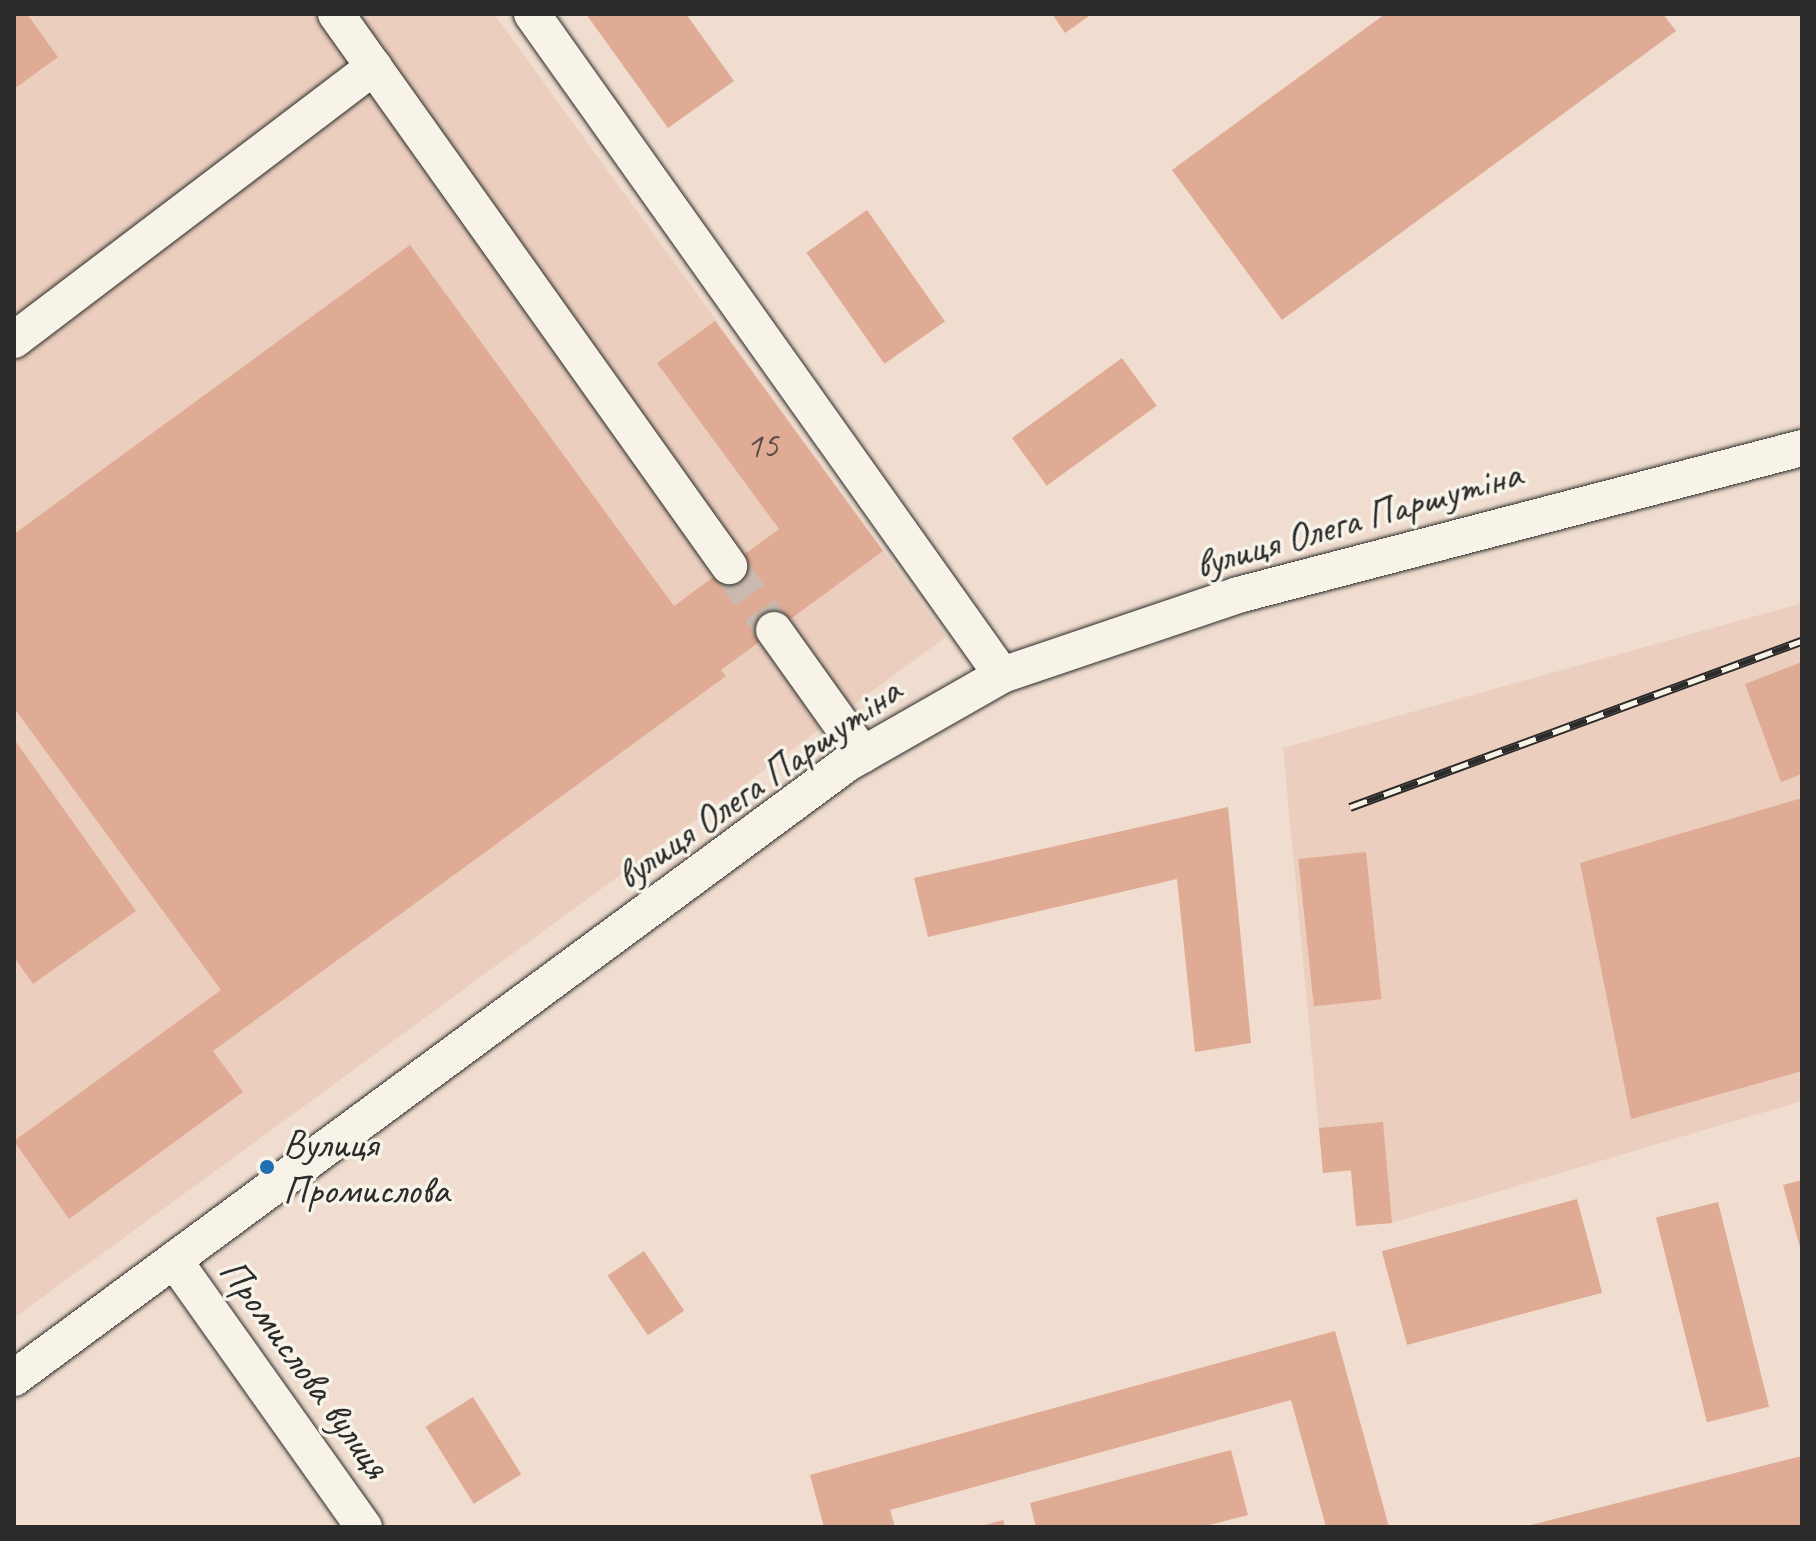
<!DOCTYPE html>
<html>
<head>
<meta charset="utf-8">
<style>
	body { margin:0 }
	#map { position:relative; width:1816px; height:1541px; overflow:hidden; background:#f0ddcf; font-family:Caveat,sans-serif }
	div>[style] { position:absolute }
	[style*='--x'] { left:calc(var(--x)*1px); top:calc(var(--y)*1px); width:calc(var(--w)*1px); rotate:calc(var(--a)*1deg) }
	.built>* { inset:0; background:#ebcebd }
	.building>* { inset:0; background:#e0ab94; transform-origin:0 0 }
	.minor-tunnel>* { height:36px; margin-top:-18px; transform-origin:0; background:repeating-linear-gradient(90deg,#c9b9ae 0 36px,transparent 0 54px) }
	.roads { filter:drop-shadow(0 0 2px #2b2b2b) drop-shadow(0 0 2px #2b2b2b) }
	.minor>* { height:36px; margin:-18px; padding:0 18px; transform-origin:18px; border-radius:18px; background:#f7f3e8 }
	.rail>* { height:9px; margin-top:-4.5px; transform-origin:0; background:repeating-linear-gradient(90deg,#f7f3e8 0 18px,#2b2b2b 0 36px); box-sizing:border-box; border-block:2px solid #2b2b2b }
	.dots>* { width:22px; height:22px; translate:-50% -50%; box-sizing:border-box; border:4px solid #f7f3e8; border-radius:50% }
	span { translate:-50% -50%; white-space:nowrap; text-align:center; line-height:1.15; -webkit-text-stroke:7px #f7f3e8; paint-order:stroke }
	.number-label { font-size:36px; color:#584b45 }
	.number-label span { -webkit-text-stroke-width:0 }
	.street-label { font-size:40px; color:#2b2b2b }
	.poi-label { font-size:40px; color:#2b2b2b }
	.left { translate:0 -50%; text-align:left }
	.frame { position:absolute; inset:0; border:16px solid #2b2b2b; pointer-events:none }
</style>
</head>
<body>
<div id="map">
	<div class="built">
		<i style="clip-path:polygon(14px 14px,494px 14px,946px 637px,14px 1318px)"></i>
		<i style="clip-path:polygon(1802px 603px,1802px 1101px,1392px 1223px,1356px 1226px,1351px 1171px,1323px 1173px,1283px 748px)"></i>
	</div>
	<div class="building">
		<i style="clip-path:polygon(14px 14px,27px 14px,58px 57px,14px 89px)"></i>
		<i style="clip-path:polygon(586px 14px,686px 14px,734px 81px,668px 128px)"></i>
		<i style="clip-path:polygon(1052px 14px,1092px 14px,1065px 33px)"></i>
		<i style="clip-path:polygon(1385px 14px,1663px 14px,1676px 31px,1282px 320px,1172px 170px)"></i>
		<i style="left:867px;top:210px;width:136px;height:74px;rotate:55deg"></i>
		<i style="clip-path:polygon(410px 245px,674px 606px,779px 529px,657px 363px,715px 321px,883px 551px,721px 670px,726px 676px,213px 1051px,243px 1092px,69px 1219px,14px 1141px,221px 990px,14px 708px,14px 534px)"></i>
		<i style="left:1122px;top:358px;width:59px;height:136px;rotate:54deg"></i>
		<i style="clip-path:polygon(1802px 662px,1802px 774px,1781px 782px,1745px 684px)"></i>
		<i style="clip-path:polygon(14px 739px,136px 911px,33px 984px,14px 957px)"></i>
		<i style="clip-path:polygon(1802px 798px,1802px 1071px,1631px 1119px,1580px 863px)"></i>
		<i style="clip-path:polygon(1228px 807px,1251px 1043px,1195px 1052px,1177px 879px,928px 937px,914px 878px)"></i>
		<i style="left:1366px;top:852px;width:148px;height:68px;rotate:84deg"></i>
		<i style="clip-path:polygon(1383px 1122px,1392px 1223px,1356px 1226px,1351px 1170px,1323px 1173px,1319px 1128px)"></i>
		<i style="clip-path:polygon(1802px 1180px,1802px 1251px,1801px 1251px,1783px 1185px)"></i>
		<i style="left:1577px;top:1199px;width:97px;height:202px;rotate:75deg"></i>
		<i style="left:1718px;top:1202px;width:211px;height:64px;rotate:76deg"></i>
		<i style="left:644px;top:1251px;width:72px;height:44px;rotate:56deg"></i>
		<i style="clip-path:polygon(1335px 1331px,1389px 1527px,1326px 1527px,1291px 1400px,890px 1510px,895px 1527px,824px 1527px,810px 1475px)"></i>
		<i style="left:473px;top:1397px;width:91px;height:56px;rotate:58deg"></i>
		<i style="clip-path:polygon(1231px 1450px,1248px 1515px,1202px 1527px,1036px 1527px,1030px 1503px)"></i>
		<i style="clip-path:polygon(1802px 1456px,1802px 1527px,1527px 1527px,1527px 1526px)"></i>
		<i style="clip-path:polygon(1003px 1520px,1005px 1527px,981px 1527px,981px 1526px)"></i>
	</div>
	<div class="minor-tunnel">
		<i style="--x:729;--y:566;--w:78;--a:54.9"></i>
	</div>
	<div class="roads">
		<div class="minor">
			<i style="--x:336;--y:14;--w:678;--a:54.55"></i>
			<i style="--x:532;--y:14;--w:811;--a:54.59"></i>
			<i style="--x:14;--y:340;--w:452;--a:-37.2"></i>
			<i style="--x:774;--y:630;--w:153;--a:54.5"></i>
			<i style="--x:174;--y:1260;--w:328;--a:54.6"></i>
			<i style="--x:14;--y:1378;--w:1036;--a:-36.41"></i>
			<i style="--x:848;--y:763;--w:177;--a:-29.7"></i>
			<i style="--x:1002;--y:675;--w:249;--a:-18.7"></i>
			<i style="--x:1238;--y:595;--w:583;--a:-14.61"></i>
		</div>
	</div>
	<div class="rail">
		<i style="--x:1350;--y:807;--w:482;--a:-20.2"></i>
	</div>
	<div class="dots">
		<i style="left:267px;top:1167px;background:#1f6fb2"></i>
	</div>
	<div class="number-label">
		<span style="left:762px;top:446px">15</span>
	</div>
	<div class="street-label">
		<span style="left:1358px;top:519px;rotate:-16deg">вулиця Олега Паршутіна</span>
		<span style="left:758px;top:783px;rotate:-35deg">вулиця Олега Паршутіна</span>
		<span style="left:305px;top:1368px;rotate:54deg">Промислова вулиця</span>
	</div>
	<div class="poi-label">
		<span class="left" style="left:283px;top:1167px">Вулиця<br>Промислова</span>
	</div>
	<div class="frame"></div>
</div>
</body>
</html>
